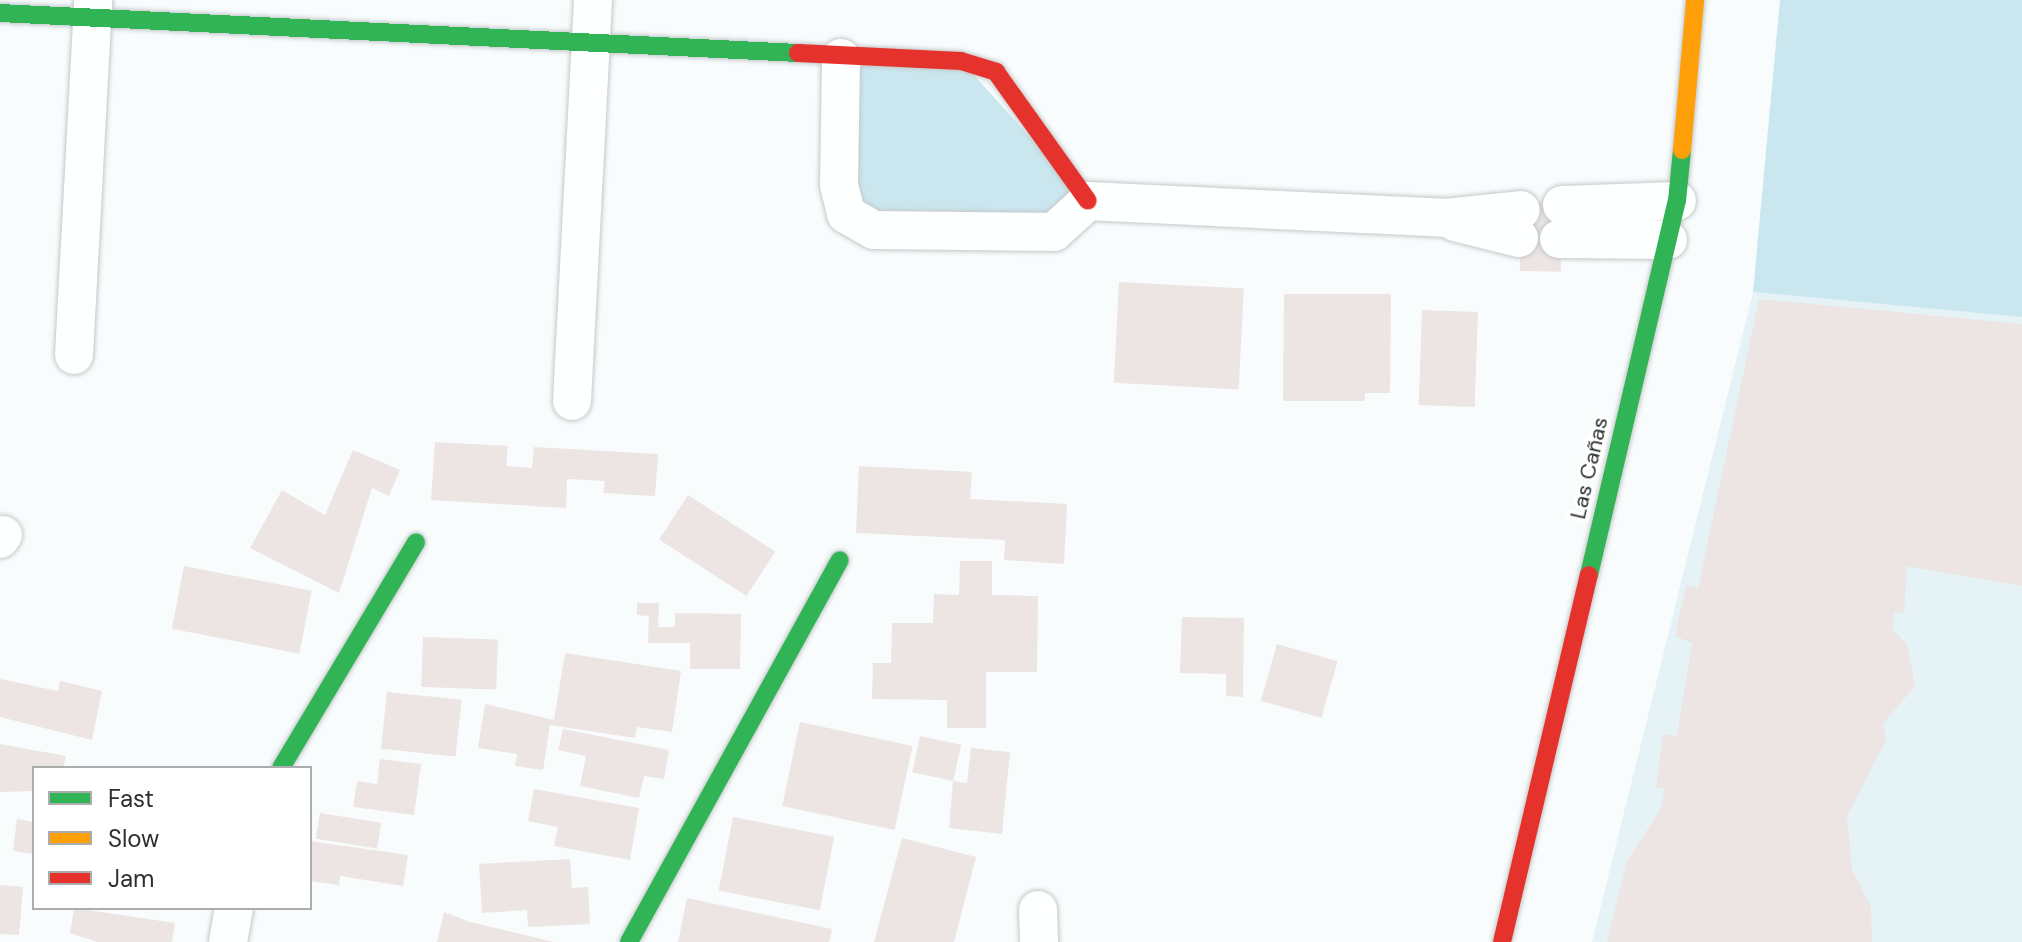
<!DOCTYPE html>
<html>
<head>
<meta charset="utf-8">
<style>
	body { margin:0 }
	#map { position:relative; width:2022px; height:942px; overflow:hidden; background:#f8fcfd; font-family:"DM Sans",sans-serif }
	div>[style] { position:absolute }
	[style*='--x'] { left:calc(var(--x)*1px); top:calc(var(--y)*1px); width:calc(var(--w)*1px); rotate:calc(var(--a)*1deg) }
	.built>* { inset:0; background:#e5f2f6 }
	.green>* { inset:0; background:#cae7f0 }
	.building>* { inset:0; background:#ece5e3; transform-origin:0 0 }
	.roads { filter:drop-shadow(0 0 2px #c6c9ca) drop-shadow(0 0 2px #c6c9ca) }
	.street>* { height:38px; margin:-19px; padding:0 19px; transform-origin:19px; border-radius:19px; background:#feffff }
	.fast>* { height:18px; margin:-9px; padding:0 9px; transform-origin:9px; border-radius:9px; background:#30b455 }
	.slow>* { height:18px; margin:-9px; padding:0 9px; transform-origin:9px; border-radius:9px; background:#ff9f0a }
	.jam>* { height:18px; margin:-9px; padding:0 9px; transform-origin:9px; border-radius:9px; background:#e5322d }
	span { translate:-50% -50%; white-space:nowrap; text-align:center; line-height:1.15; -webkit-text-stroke:7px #fff; paint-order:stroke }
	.street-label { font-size:22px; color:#2c3032 }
	.legend { position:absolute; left:32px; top:766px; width:280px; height:144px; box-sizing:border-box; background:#fff; border:2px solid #abacad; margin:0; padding:10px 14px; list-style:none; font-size:24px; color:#2c3032 }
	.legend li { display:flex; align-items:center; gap:16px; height:40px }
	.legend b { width:40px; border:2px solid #abacad }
</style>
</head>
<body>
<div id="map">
	<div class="built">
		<i style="clip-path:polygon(1753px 292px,2022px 317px,2022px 942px,1592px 942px)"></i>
	</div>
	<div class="green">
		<i style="clip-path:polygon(1780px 0,2022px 0,2022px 317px,1753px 292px)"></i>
		<i style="clip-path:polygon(841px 58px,961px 61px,1088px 201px,1054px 232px,846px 214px)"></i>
	</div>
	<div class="building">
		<i style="left:1521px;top:201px;width:41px;height:70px;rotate:1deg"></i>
		<i style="left:1119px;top:282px;width:125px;height:101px;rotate:3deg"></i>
		<i style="clip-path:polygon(1284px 294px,1391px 294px,1390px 393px,1365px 393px,1365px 401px,1283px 401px)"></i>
		<i style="clip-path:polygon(1759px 299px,2022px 324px,2022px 586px,1907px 566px,1904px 613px,1894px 612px,1892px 629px,1907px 644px,1915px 686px,1883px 724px,1886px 740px,1847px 816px,1852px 869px,1871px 907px,1872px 942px,1607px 942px,1627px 861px,1662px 807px,1664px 789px,1656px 788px,1663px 734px,1677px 736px,1692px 643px,1675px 636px,1686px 585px,1698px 588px)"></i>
		<i style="left:1422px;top:310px;width:56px;height:95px;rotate:2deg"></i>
		<i style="clip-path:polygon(435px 442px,508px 446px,506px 466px,532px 468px,534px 447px,658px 454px,655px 496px,603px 493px,605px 481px,567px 479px,566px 508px,431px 500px)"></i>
		<i style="clip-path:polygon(353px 450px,400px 470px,389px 496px,372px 488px,339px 593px,250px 548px,282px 490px,325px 515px)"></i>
		<i style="clip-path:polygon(859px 466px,972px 472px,970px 499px,1067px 504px,1064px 564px,1004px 560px,1005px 540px,856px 533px)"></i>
		<i style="left:688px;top:495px;width:104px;height:53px;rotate:33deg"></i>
		<i style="clip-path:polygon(960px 561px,992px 561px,992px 595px,1038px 596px,1037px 672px,986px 672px,986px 728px,947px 728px,947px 700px,872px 699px,873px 663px,891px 663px,892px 623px,933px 623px,934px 594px,959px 595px)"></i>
		<i style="left:184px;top:566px;width:130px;height:64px;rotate:11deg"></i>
		<i style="clip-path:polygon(637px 603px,659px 603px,658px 627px,675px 627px,675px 613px,741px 614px,740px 669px,690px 669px,690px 643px,648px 643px,649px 616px,637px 615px)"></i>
		<i style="clip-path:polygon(1182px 617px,1244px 618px,1243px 697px,1226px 696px,1226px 674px,1180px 673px)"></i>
		<i style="left:423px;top:637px;width:75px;height:50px;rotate:2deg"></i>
		<i style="left:1277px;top:644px;width:63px;height:59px;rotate:16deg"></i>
		<i style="clip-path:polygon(565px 653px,681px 671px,672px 732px,637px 727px,635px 738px,550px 725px,543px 770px,515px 766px,517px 754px,478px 748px,485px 704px,554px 720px)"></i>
		<i style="clip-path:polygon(0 679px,58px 691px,60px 681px,102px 691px,92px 740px,0 717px)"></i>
		<i style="left:387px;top:692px;width:75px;height:57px;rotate:6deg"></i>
		<i style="left:800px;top:722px;width:115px;height:86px;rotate:12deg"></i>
		<i style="clip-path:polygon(563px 729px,669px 750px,664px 779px,644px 776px,639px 798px,580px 786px,586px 756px,558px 750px)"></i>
		<i style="left:920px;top:736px;width:42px;height:37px;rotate:12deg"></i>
		<i style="clip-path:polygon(0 744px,66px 756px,63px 768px,34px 768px,34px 791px,0 792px)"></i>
		<i style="clip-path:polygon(971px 748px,1010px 752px,1002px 834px,949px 828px,953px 781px,967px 783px)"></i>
		<i style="clip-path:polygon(380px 759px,421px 764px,414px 815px,353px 807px,357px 781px,377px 784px)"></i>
		<i style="clip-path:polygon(534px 789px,639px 808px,630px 860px,554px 846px,558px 827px,528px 821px)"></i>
		<i style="left:320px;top:813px;width:62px;height:26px;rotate:9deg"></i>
		<i style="left:733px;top:817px;width:103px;height:75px;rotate:11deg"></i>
		<i style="clip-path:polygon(17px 819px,34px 822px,34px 854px,13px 851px)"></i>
		<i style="clip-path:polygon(902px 838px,976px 857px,954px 942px,874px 942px)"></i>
		<i style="clip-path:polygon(310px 841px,408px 855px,403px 886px,340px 876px,339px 885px,310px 881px)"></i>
		<i style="clip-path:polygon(570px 859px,572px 888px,588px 887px,590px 924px,528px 927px,527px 910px,482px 913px,479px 864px)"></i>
		<i style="clip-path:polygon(0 885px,23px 887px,19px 935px,0 934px)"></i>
		<i style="clip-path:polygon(687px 898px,832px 929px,829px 942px,678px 942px)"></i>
		<i style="clip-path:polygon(74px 908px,175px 923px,172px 942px,97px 942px,70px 933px)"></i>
		<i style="clip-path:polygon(444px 912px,470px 922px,554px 942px,437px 942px)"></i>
	</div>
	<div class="roads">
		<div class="street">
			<i style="--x:841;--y:58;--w:127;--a:90.9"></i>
			<i style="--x:839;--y:185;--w:30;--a:76"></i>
			<i style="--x:846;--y:214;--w:32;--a:30"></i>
			<i style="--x:874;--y:230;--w:180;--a:0.6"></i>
			<i style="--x:1054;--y:232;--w:46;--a:-42.4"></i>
			<i style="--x:1088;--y:201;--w:357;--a:2.7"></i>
			<i style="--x:1445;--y:218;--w:76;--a:-6"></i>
			<i style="--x:1562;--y:205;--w:115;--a:-2"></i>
			<i style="--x:1455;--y:222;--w:66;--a:14"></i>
			<i style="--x:1559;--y:239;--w:109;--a:0.5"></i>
			<i style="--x:74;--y:355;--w:356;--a:-86.9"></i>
			<i style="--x:572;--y:401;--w:402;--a:-87"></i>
			<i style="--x:0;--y:539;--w:5;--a:-53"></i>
			<i style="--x:1038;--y:910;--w:32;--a:88"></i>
			<i style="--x:228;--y:942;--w:35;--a:-80"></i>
		</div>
		<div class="fast">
			<i style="--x:0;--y:13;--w:799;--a:2.87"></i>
			<i style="--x:1589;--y:575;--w:384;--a:-76.8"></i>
			<i style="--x:1677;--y:201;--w:51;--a:-84.4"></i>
			<i style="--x:281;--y:768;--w:263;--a:-59.1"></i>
			<i style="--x:629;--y:942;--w:436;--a:-61.1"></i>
		</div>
		<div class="slow">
			<i style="--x:1682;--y:150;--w:151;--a:-85"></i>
		</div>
		<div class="jam">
			<i style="--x:798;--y:53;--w:163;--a:2.8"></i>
			<i style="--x:961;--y:61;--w:37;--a:17"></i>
			<i style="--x:996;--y:72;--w:158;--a:54.5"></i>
			<i style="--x:1502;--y:942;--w:377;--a:-76.7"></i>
		</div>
	</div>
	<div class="street-label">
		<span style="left:1589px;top:468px;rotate:-77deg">Las Cañas</span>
	</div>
	<ul class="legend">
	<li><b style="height:10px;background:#30b455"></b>Fast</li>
	<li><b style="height:10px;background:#ff9f0a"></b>Slow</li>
	<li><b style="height:10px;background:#e5322d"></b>Jam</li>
	</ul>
</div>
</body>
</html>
